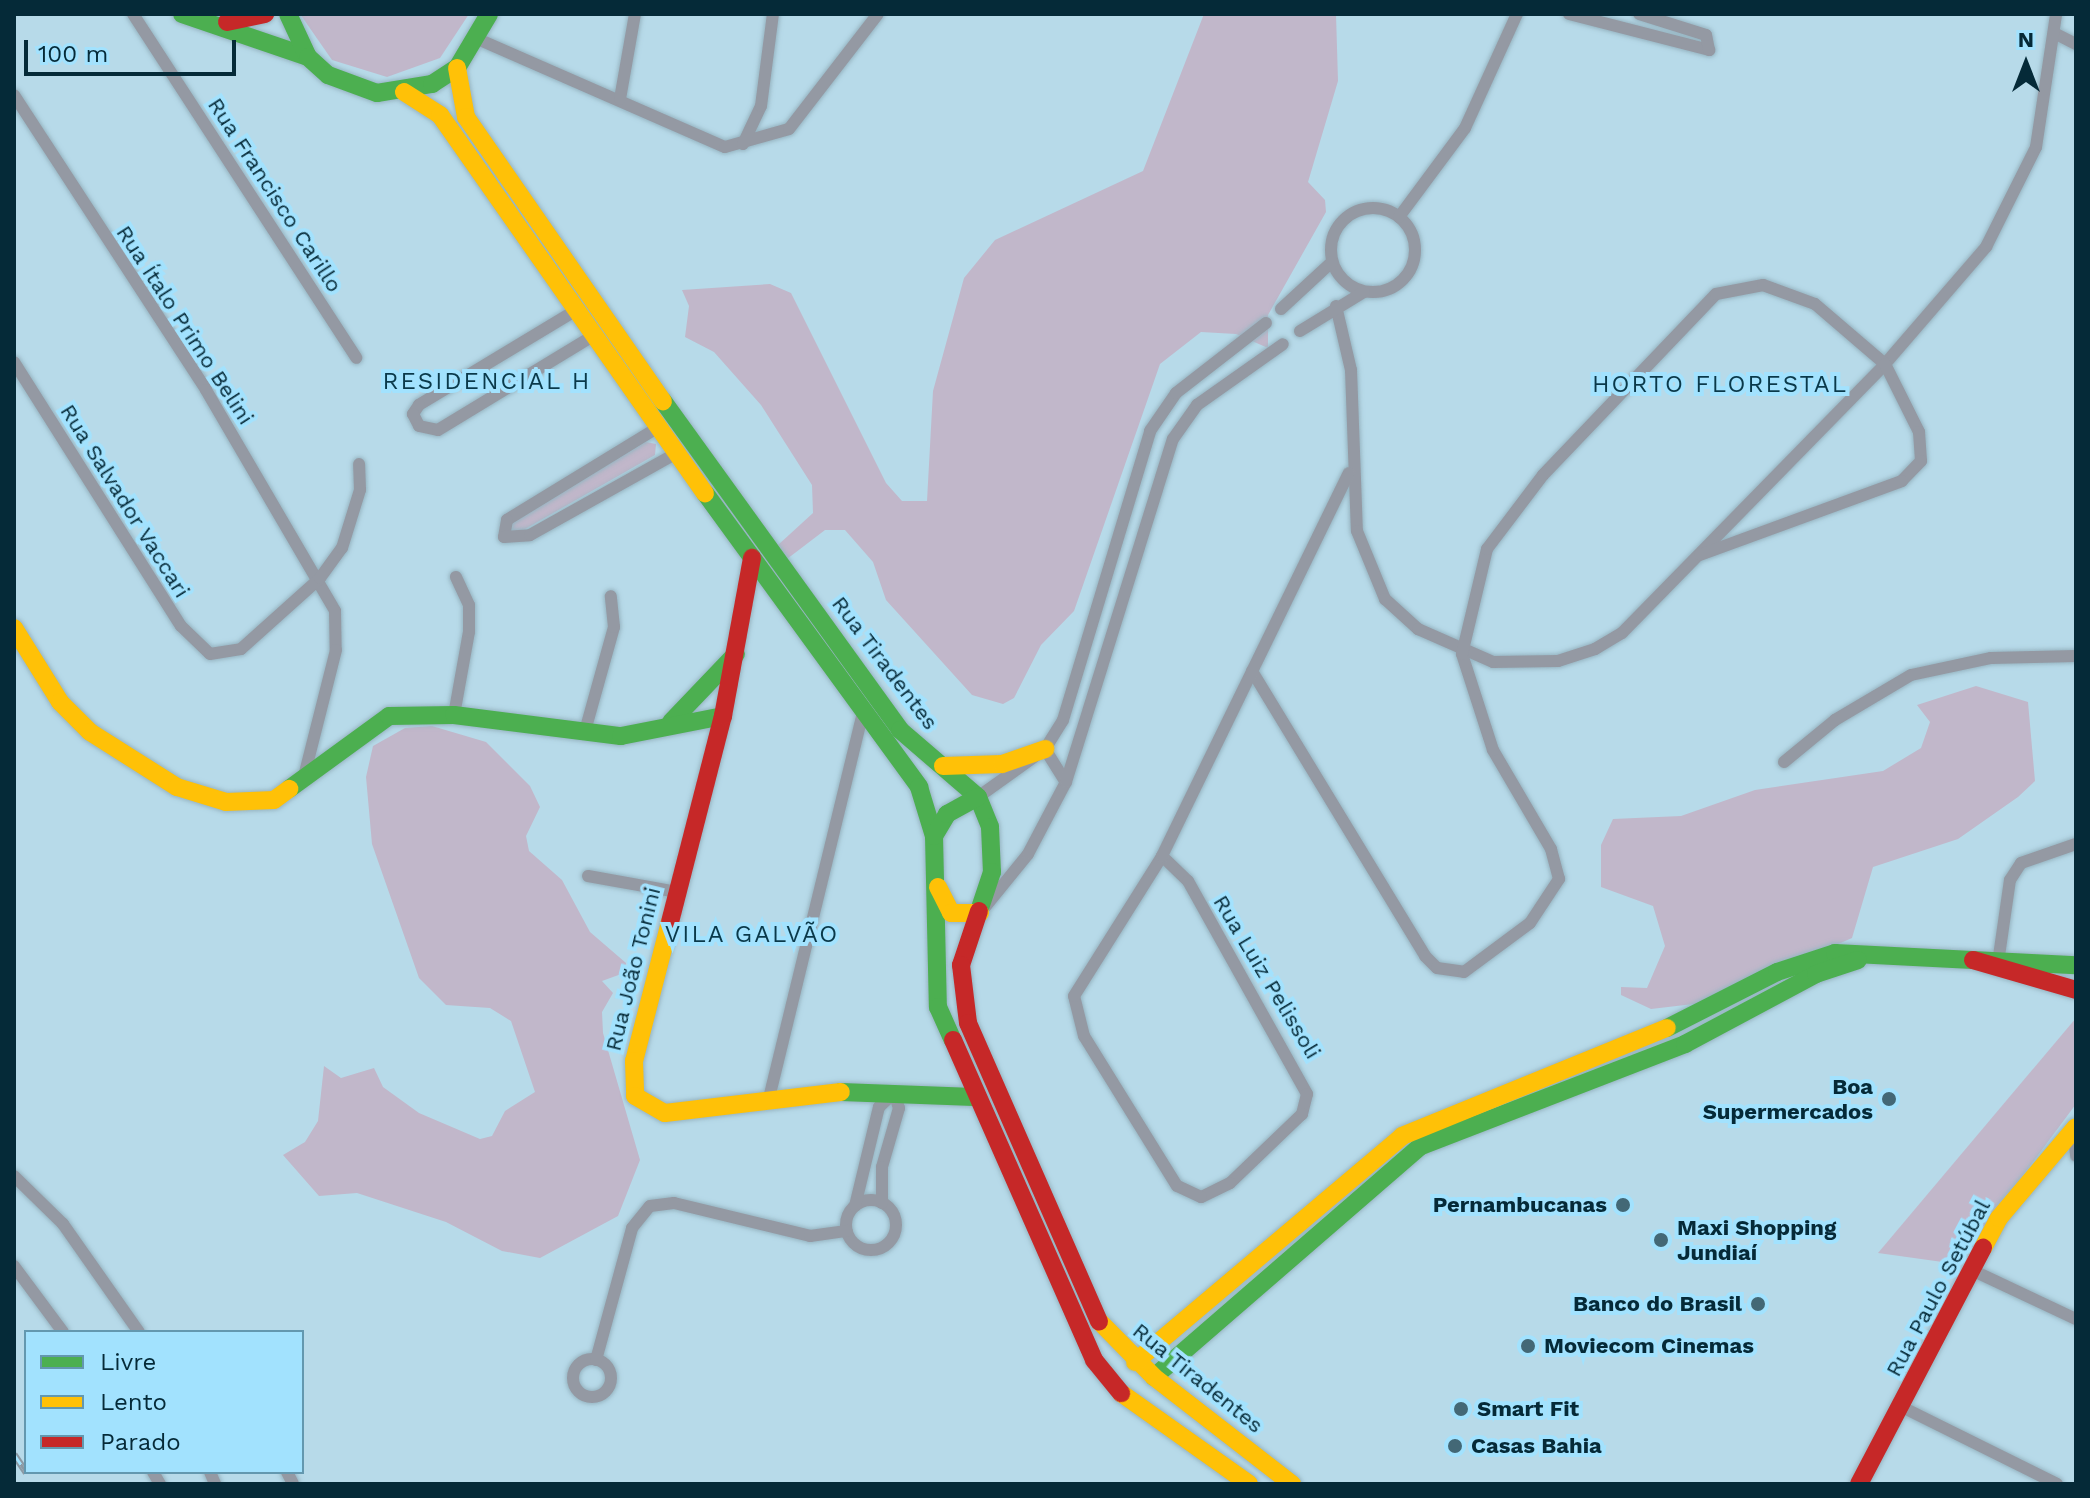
<!DOCTYPE html>
<html>
<head>
<meta charset="utf-8">
<style>
	body { margin:0 }
	#map { position:relative; width:2090px; height:1498px; overflow:hidden; background:#b7dae9; font-family:"Work Sans",sans-serif }
	div>[style] { position:absolute }
	[style*='--x'] { left:calc(var(--x)*1px); top:calc(var(--y)*1px); width:calc(var(--w)*1px); rotate:calc(var(--a)*1deg) }
	.green>* { inset:0; background:#c1b7ca }
	.roads { filter:drop-shadow(0 0 2px #97b5c2) drop-shadow(0 0 2px #97b5c2) }
	.street>* { height:12px; margin:-6px; padding:0 6px; transform-origin:6px; border-radius:6px; background:#9499a3 }
	.street>.ring { margin:-6px; padding:0; box-sizing:content-box; background:none; border:12px solid #9499a3; border-radius:50% }
	.fast>* { height:18px; margin:-9px; padding:0 9px; transform-origin:9px; border-radius:9px; background:#4caf50 }
	.slow>* { height:18px; margin:-9px; padding:0 9px; transform-origin:9px; border-radius:9px; background:#ffc107 }
	.jam>* { height:18px; margin:-9px; padding:0 9px; transform-origin:9px; border-radius:9px; background:#c62828 }
	.rail>* { height:7px; margin-top:-3.5px; transform-origin:0; background:repeating-linear-gradient(90deg,#a2e2fe 0 12px,#8b99a3 0 24px); box-sizing:border-box; border-block:2px solid #8b99a3 }
	.dots>* { width:22px; height:22px; translate:-50% -50%; box-sizing:border-box; border:4px solid #a2e2fe; border-radius:50% }
	span { translate:-50% -50%; white-space:nowrap; text-align:center; line-height:1.15; -webkit-text-stroke:8px #a2e2fe; paint-order:stroke }
	.street-label { font-size:22px; color:#052a38 }
	.poi-label { font-size:22px; color:#052a38; font-weight:700 }
	.right { translate:-100% -50%; text-align:right }
	.left { translate:0 -50%; text-align:left }
	.neighbourhood-label { font-size:24px; color:#0a394a; letter-spacing:2px }
	.frame { position:absolute; inset:0; border:16px solid #052a38; pointer-events:none }
	.legend { position:absolute; left:24px; top:1330px; width:280px; height:144px; box-sizing:border-box; background:#a2e2fe; border:2px solid #6398af; margin:0; padding:10px 14px; list-style:none; font-size:24px; color:#052a38 }
	.legend li { display:flex; align-items:center; gap:16px; height:40px }
	.legend b { width:40px; border:2px solid #6398af }
	.north { position:absolute; left:1986px; top:24px; width:80px; height:80px; -webkit-text-stroke:6px #a2e2fe; paint-order:stroke; rotate:0deg; font-size:22px; font-weight:700; line-height:32px; text-align:center; color:#052a38 }
	.north::after { content:''; display:block; margin:auto; width:28px; height:36px; background:#052a38; clip-path:polygon(50% 0,100% 100%,50% 72%,0 100%) }
	.scale { position:absolute; left:24px; top:40px; width:212px; height:36px; box-sizing:border-box; border:4px solid #052a38; border-top:0; padding-left:10px; font-size:24px; line-height:28px; white-space:nowrap; color:#052a38; -webkit-text-stroke:6px #a2e2fe; paint-order:stroke }
</style>
</head>
<body>
<div id="map">
	<div class="green">
		<i style="clip-path:polygon(300px 14px,469px 14px,440px 58px,387px 77px,332px 60px)"></i>
		<i style="clip-path:polygon(1204px 14px,1336px 14px,1338px 81px,1308px 182px,1325px 200px,1326px 212px,1268px 315px,1268px 348px,1236px 334px,1201px 332px,1160px 364px,1074px 611px,1041px 645px,1014px 698px,1003px 704px,972px 695px,886px 600px,873px 562px,845px 530px,825px 530px,787px 559px,778px 545px,813px 513px,812px 485px,761px 405px,714px 352px,685px 337px,689px 306px,682px 290px,770px 284px,791px 293px,886px 483px,902px 501px,927px 501px,933px 391px,964px 278px,995px 240px,1143px 171px)"></i>
		<i style="clip-path:polygon(646px 442px,656px 444px,655px 455px,513px 536px,508px 525px)"></i>
		<i style="clip-path:polygon(1976px 686px,2028px 702px,2035px 781px,2018px 797px,1958px 839px,1873px 867px,1852px 938px,1702px 1003px,1651px 1009px,1621px 995px,1621px 987px,1647px 988px,1665px 946px,1653px 906px,1601px 887px,1601px 845px,1613px 819px,1681px 816px,1755px 790px,1883px 771px,1921px 748px,1930px 722px,1917px 705px)"></i>
		<i style="clip-path:polygon(432px 726px,486px 742px,530px 786px,540px 807px,526px 836px,529px 851px,562px 880px,590px 932px,626px 963px,624px 973px,602px 981px,613px 993px,602px 1012px,603px 1033px,640px 1160px,618px 1216px,540px 1258px,502px 1251px,446px 1222px,357px 1193px,319px 1196px,283px 1155px,305px 1142px,318px 1121px,324px 1066px,341px 1078px,374px 1068px,383px 1087px,419px 1113px,480px 1139px,492px 1136px,505px 1111px,535px 1092px,511px 1021px,490px 1008px,446px 1005px,419px 978px,372px 844px,366px 777px,373px 746px,405px 728px)"></i>
		<i style="clip-path:polygon(2076px 1018px,2076px 1104px,1957px 1264px,1878px 1253px)"></i>
	</div>
	<div class="roads">
		<div class="street">
			<i style="--x:133;--y:14;--w:410;--a:57"></i>
			<i style="--x:1569;--y:14;--w:145;--a:14.4"></i>
			<i style="--x:1709;--y:50;--w:15;--a:-101"></i>
			<i style="--x:1706;--y:35;--w:70;--a:-162.6"></i>
			<i style="--x:2056;--y:34;--w:22;--a:27"></i>
			<i style="--x:480;--y:40;--w:267;--a:23.6"></i>
			<i style="--x:725;--y:147;--w:66;--a:-15.7"></i>
			<i style="--x:789;--y:129;--w:145;--a:-52.3"></i>
			<i style="--x:14;--y:95;--w:352;--a:56.9"></i>
			<i style="--x:206;--y:390;--w:256;--a:59.7"></i>
			<i style="--x:335;--y:611;--w:39;--a:89"></i>
			<i style="--x:336;--y:650;--w:134;--a:104.2"></i>
			<i style="--x:620;--y:99;--w:86;--a:-80"></i>
			<i style="--x:743;--y:144;--w:42;--a:-64.7"></i>
			<i style="--x:761;--y:106;--w:93;--a:-82.6"></i>
			<i class="ring" style="left:1331px;top:208px;width:72px;height:72px"></i>
			<i style="--x:1399;--y:217;--w:111;--a:-53.4"></i>
			<i style="--x:1465;--y:128;--w:125;--a:-65.5"></i>
			<i style="--x:1336;--y:306;--w:66;--a:76.8"></i>
			<i style="--x:1351;--y:370;--w:161;--a:87.9"></i>
			<i style="--x:1357;--y:531;--w:74;--a:67.6"></i>
			<i style="--x:1385;--y:599;--w:45;--a:42.3"></i>
			<i style="--x:1418;--y:629;--w:82;--a:23.7"></i>
			<i style="--x:1493;--y:662;--w:65;--a:-0.9"></i>
			<i style="--x:1558;--y:661;--w:39;--a:-18"></i>
			<i style="--x:1595;--y:649;--w:31;--a:-31"></i>
			<i style="--x:1622;--y:633;--w:376;--a:-45.6"></i>
			<i style="--x:1885;--y:364;--w:155;--a:-49.2"></i>
			<i style="--x:1986;--y:247;--w:112;--a:-63.4"></i>
			<i style="--x:2036;--y:147;--w:134;--a:-81.4"></i>
			<i style="--x:1281;--y:309;--w:69;--a:-42.7"></i>
			<i style="--x:573;--y:312;--w:180;--a:148.9"></i>
			<i style="--x:419;--y:405;--w:11;--a:124"></i>
			<i style="--x:413;--y:414;--w:13;--a:63"></i>
			<i style="--x:419;--y:426;--w:19;--a:12"></i>
			<i style="--x:438;--y:430;--w:179;--a:-31.3"></i>
			<i style="--x:1300;--y:331;--w:75;--a:-31.4"></i>
			<i style="--x:14;--y:362;--w:312;--a:57.7"></i>
			<i style="--x:181;--y:626;--w:40;--a:44"></i>
			<i style="--x:210;--y:654;--w:31;--a:-9"></i>
			<i style="--x:241;--y:649;--w:106;--a:-41.9"></i>
			<i style="--x:320;--y:578;--w:37;--a:-54"></i>
			<i style="--x:342;--y:548;--w:61;--a:-72.8"></i>
			<i style="--x:360;--y:490;--w:26;--a:-92"></i>
			<i style="--x:657;--y:428;--w:176;--a:148.5"></i>
			<i style="--x:507;--y:520;--w:17;--a:100"></i>
			<i style="--x:504;--y:537;--w:26;--a:-4"></i>
			<i style="--x:530;--y:535;--w:166;--a:-29.2"></i>
			<i style="--x:1252;--y:671;--w:333;--a:58.7"></i>
			<i style="--x:1425;--y:956;--w:17;--a:45"></i>
			<i style="--x:1437;--y:968;--w:27;--a:8"></i>
			<i style="--x:1464;--y:972;--w:82;--a:-36.6"></i>
			<i style="--x:1530;--y:923;--w:53;--a:-56.6"></i>
			<i style="--x:1559;--y:879;--w:31;--a:-105"></i>
			<i style="--x:1551;--y:849;--w:115;--a:-120.4"></i>
			<i style="--x:1493;--y:750;--w:101;--a:-107.9"></i>
			<i style="--x:1462;--y:654;--w:108;--a:-76.6"></i>
			<i style="--x:1487;--y:549;--w:93;--a:-52.9"></i>
			<i style="--x:1543;--y:475;--w:250;--a:-46.3"></i>
			<i style="--x:1716;--y:294;--w:48;--a:-10.8"></i>
			<i style="--x:1763;--y:285;--w:55;--a:20.1"></i>
			<i style="--x:1815;--y:304;--w:92;--a:40.6"></i>
			<i style="--x:1885;--y:364;--w:76;--a:63.4"></i>
			<i style="--x:1919;--y:432;--w:29;--a:86"></i>
			<i style="--x:1921;--y:461;--w:28;--a:134"></i>
			<i style="--x:1902;--y:481;--w:215;--a:159.9"></i>
			<i style="--x:454;--y:715;--w:84;--a:-79.8"></i>
			<i style="--x:469;--y:632;--w:27;--a:-90"></i>
			<i style="--x:469;--y:605;--w:31;--a:-115"></i>
			<i style="--x:585;--y:731;--w:108;--a:-74.4"></i>
			<i style="--x:614;--y:627;--w:31;--a:-96"></i>
			<i style="--x:1045;--y:749;--w:39;--a:58"></i>
			<i style="--x:1784;--y:762;--w:66;--a:-39.5"></i>
			<i style="--x:1835;--y:720;--w:88;--a:-30.6"></i>
			<i style="--x:1911;--y:675;--w:82;--a:-12"></i>
			<i style="--x:1991;--y:658;--w:85;--a:-1.3"></i>
			<i style="--x:978;--y:797;--w:82;--a:-35.6"></i>
			<i style="--x:1045;--y:749;--w:34;--a:-58"></i>
			<i style="--x:1063;--y:720;--w:302;--a:-73.2"></i>
			<i style="--x:1150;--y:431;--w:46;--a:-55.6"></i>
			<i style="--x:1176;--y:393;--w:114;--a:-37.9"></i>
			<i style="--x:1162;--y:856;--w:36;--a:44"></i>
			<i style="--x:1188;--y:881;--w:244;--a:60.8"></i>
			<i style="--x:1307;--y:1094;--w:21;--a:104"></i>
			<i style="--x:1302;--y:1114;--w:100;--a:136.2"></i>
			<i style="--x:1230;--y:1183;--w:32;--a:154"></i>
			<i style="--x:1201;--y:1197;--w:26;--a:-155"></i>
			<i style="--x:1177;--y:1186;--w:176;--a:-121.8"></i>
			<i style="--x:1084;--y:1036;--w:41;--a:-104"></i>
			<i style="--x:1074;--y:996;--w:165;--a:-57.8"></i>
			<i style="--x:1162;--y:856;--w:426;--a:-64"></i>
			<i style="--x:588;--y:876;--w:90;--a:10.2"></i>
			<i style="--x:985;--y:907;--w:68;--a:-50.9"></i>
			<i style="--x:1028;--y:854;--w:81;--a:-62.2"></i>
			<i style="--x:1066;--y:782;--w:359;--a:-72.7"></i>
			<i style="--x:1173;--y:439;--w:42;--a:-54.8"></i>
			<i style="--x:1197;--y:405;--w:105;--a:-35.3"></i>
			<i style="--x:1999;--y:956;--w:77;--a:-81.8"></i>
			<i style="--x:2010;--y:880;--w:20;--a:-57"></i>
			<i style="--x:2021;--y:863;--w:58;--a:-19.1"></i>
			<i style="--x:770;--y:1094;--w:396;--a:-76.3"></i>
			<i style="--x:2073;--y:1130;--w:26;--a:83"></i>
			<i style="--x:14;--y:1176;--w:69;--a:44.4"></i>
			<i style="--x:63;--y:1224;--w:132;--a:54.9"></i>
			<i class="ring" style="left:846px;top:1200px;width:38px;height:38px"></i>
			<i style="--x:855;--y:1206;--w:102;--a:-76.4"></i>
			<i style="--x:879;--y:1107;--w:21;--a:-43"></i>
			<i style="--x:894;--y:1093;--w:16;--a:72"></i>
			<i style="--x:899;--y:1108;--w:61;--a:106.1"></i>
			<i style="--x:882;--y:1167;--w:36;--a:90"></i>
			<i style="--x:14;--y:1266;--w:82;--a:53.4"></i>
			<i style="--x:1976;--y:1272;--w:110;--a:25.2"></i>
			<i class="ring" style="left:573px;top:1359px;width:26px;height:26px"></i>
			<i style="--x:596;--y:1360;--w:137;--a:-74.7"></i>
			<i style="--x:632;--y:1228;--w:28;--a:-51"></i>
			<i style="--x:650;--y:1206;--w:24;--a:-7"></i>
			<i style="--x:674;--y:1203;--w:140;--a:13.6"></i>
			<i style="--x:810;--y:1236;--w:37;--a:-8"></i>
			<i style="--x:1902;--y:1407;--w:173;--a:26.4"></i>
			<i style="--x:153;--y:1472;--w:14;--a:60"></i>
			<i style="--x:210;--y:1472;--w:13;--a:67"></i>
			<i style="--x:287;--y:1472;--w:13;--a:63"></i>
		</div>
		<div class="fast">
			<i style="--x:182;--y:14;--w:133;--a:18.8"></i>
			<i style="--x:288;--y:14;--w:47;--a:65.1"></i>
			<i style="--x:308;--y:57;--w:27;--a:42"></i>
			<i style="--x:328;--y:75;--w:52;--a:20.2"></i>
			<i style="--x:377;--y:93;--w:56;--a:-9.3"></i>
			<i style="--x:432;--y:84;--w:30;--a:-33"></i>
			<i style="--x:457;--y:68;--w:63;--a:-59.3"></i>
			<i style="--x:663;--y:401;--w:405;--a:54.2"></i>
			<i style="--x:900;--y:730;--w:103;--a:40.7"></i>
			<i style="--x:978;--y:797;--w:32;--a:68"></i>
			<i style="--x:990;--y:827;--w:45;--a:87.5"></i>
			<i style="--x:992;--y:872;--w:41;--a:108.4"></i>
			<i style="--x:705;--y:493;--w:364;--a:53.9"></i>
			<i style="--x:919;--y:787;--w:51;--a:73"></i>
			<i style="--x:934;--y:836;--w:171;--a:88.7"></i>
			<i style="--x:938;--y:1007;--w:36;--a:66"></i>
			<i style="--x:671;--y:722;--w:94;--a:-46.3"></i>
			<i style="--x:289;--y:789;--w:124;--a:-36.1"></i>
			<i style="--x:389;--y:716;--w:65;--a:-0.9"></i>
			<i style="--x:454;--y:715;--w:168;--a:7.2"></i>
			<i style="--x:621;--y:736;--w:104;--a:-11.1"></i>
			<i style="--x:934;--y:836;--w:26;--a:-59"></i>
			<i style="--x:947;--y:814;--w:35;--a:-29"></i>
			<i style="--x:1667;--y:1028;--w:123;--a:-27"></i>
			<i style="--x:1777;--y:972;--w:61;--a:-18.1"></i>
			<i style="--x:1835;--y:953;--w:241;--a:2.9"></i>
			<i style="--x:841;--y:1092;--w:133;--a:2.2"></i>
			<i style="--x:1154;--y:1377;--w:353;--a:-40.9"></i>
			<i style="--x:1421;--y:1146;--w:283;--a:-21.1"></i>
			<i style="--x:1685;--y:1044;--w:149;--a:-28.1"></i>
			<i style="--x:1816;--y:974;--w:44;--a:-18.4"></i>
		</div>
		<div class="slow">
			<i style="--x:457;--y:68;--w:50;--a:79.6"></i>
			<i style="--x:466;--y:117;--w:346;--a:55.3"></i>
			<i style="--x:404;--y:92;--w:43;--a:32.6"></i>
			<i style="--x:440;--y:115;--w:462;--a:55"></i>
			<i style="--x:14;--y:628;--w:87;--a:58.1"></i>
			<i style="--x:60;--y:702;--w:42;--a:45"></i>
			<i style="--x:90;--y:732;--w:103;--a:32.3"></i>
			<i style="--x:177;--y:787;--w:51;--a:17"></i>
			<i style="--x:226;--y:802;--w:48;--a:-2.4"></i>
			<i style="--x:274;--y:800;--w:19;--a:-36"></i>
			<i style="--x:943;--y:766;--w:59;--a:-1.9"></i>
			<i style="--x:1002;--y:764;--w:46;--a:-19.2"></i>
			<i style="--x:938;--y:887;--w:29;--a:63"></i>
			<i style="--x:951;--y:913;--w:29;--a:0"></i>
			<i style="--x:670;--y:922;--w:144;--a:104.5"></i>
			<i style="--x:634;--y:1061;--w:35;--a:88"></i>
			<i style="--x:635;--y:1096;--w:34;--a:30"></i>
			<i style="--x:665;--y:1113;--w:177;--a:-6.8"></i>
			<i style="--x:1983;--y:1248;--w:34;--a:-62"></i>
			<i style="--x:1999;--y:1218;--w:119;--a:-49.8"></i>
			<i style="--x:1099;--y:1321;--w:78;--a:45.5"></i>
			<i style="--x:1154;--y:1377;--w:175;--a:37.8"></i>
			<i style="--x:1135;--y:1362;--w:350;--a:-40.2"></i>
			<i style="--x:1402;--y:1136;--w:286;--a:-22.2"></i>
			<i style="--x:1121;--y:1393;--w:157;--a:35.4"></i>
		</div>
		<div class="jam">
			<i style="--x:227;--y:22;--w:39;--a:-12"></i>
			<i style="--x:979;--y:911;--w:57;--a:108.4"></i>
			<i style="--x:961;--y:965;--w:58;--a:83.1"></i>
			<i style="--x:968;--y:1023;--w:326;--a:66.3"></i>
			<i style="--x:670;--y:922;--w:213;--a:-75.6"></i>
			<i style="--x:723;--y:716;--w:161;--a:-79.6"></i>
			<i style="--x:1973;--y:960;--w:107;--a:16.2"></i>
			<i style="--x:953;--y:1040;--w:350;--a:66.2"></i>
			<i style="--x:1094;--y:1360;--w:43;--a:50.7"></i>
			<i style="--x:1859;--y:1484;--w:267;--a:-62.3"></i>
		</div>
	</div>
	<div class="rail">
		<i style="--x:14;--y:1454;--w:22;--a:56"></i>
	</div>
	<div class="dots">
		<i style="left:1889px;top:1099px;background:#436876"></i>
		<i style="left:1623px;top:1205px;background:#436876"></i>
		<i style="left:1661px;top:1240px;background:#436876"></i>
		<i style="left:1758px;top:1304px;background:#436876"></i>
		<i style="left:1528px;top:1346px;background:#436876"></i>
		<i style="left:1461px;top:1409px;background:#436876"></i>
		<i style="left:1455px;top:1446px;background:#436876"></i>
	</div>
	<div class="street-label">
		<span style="left:275px;top:195px;rotate:57deg">Rua Francisco Carillo</span>
		<span style="left:185px;top:325px;rotate:57deg">Rua Ítalo Primo Belini</span>
		<span style="left:125px;top:501px;rotate:58deg">Rua Salvador Vaccari</span>
		<span style="left:885px;top:663px;rotate:53deg">Rua Tiradentes</span>
		<span style="left:633px;top:969px;rotate:-76deg">Rua João Tonini</span>
		<span style="left:1267px;top:977px;rotate:59deg">Rua Luiz Pelissoli</span>
		<span style="left:1938px;top:1288px;rotate:-62deg">Rua Paulo Setúbal</span>
		<span style="left:1198px;top:1378px;rotate:39deg">Rua Tiradentes</span>
	</div>
	<div class="poi-label">
		<span class="right" style="left:1873px;top:1099px">Boa<br>Supermercados</span>
		<span class="right" style="left:1607px;top:1205px">Pernambucanas</span>
		<span class="left" style="left:1677px;top:1240px">Maxi Shopping<br>Jundiaí</span>
		<span class="right" style="left:1742px;top:1304px">Banco do Brasil</span>
		<span class="left" style="left:1544px;top:1346px">Moviecom Cinemas</span>
		<span class="left" style="left:1477px;top:1409px">Smart Fit</span>
		<span class="left" style="left:1471px;top:1446px">Casas Bahia</span>
	</div>
	<div class="neighbourhood-label">
		<span style="left:487px;top:382px">RESIDENCIAL H</span>
		<span style="left:1720px;top:385px">HORTO FLORESTAL</span>
		<span style="left:752px;top:935px">VILA GALVÃO</span>
	</div>
	<div class="frame"></div>
	<ul class="legend">
	<li><b style="height:10px;background:#4caf50"></b>Livre</li>
	<li><b style="height:10px;background:#ffc107"></b>Lento</li>
	<li><b style="height:10px;background:#c62828"></b>Parado</li>
	</ul>
	<div class="north">N</div>
	<div class="scale">100 m</div>
</div>
</body>
</html>
